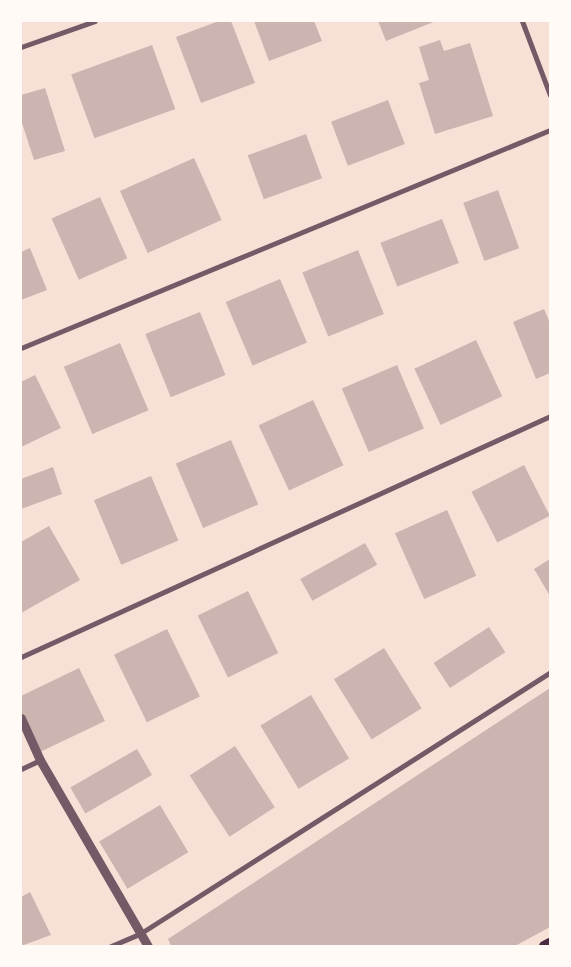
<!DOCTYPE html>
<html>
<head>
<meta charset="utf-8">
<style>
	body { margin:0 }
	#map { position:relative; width:571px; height:967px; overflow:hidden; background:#f7e1d7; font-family:"Times New Roman",serif }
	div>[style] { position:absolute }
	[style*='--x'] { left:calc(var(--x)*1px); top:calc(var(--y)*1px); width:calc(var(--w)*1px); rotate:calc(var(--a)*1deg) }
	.building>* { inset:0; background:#ccb4b1; transform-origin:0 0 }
	.minor>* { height:5px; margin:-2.5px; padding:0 2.5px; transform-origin:2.5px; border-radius:2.5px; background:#755966 }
	.tertiary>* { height:9px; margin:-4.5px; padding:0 4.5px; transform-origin:4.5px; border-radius:4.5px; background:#755966 }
	.secondary>* { height:10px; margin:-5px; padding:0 5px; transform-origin:5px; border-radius:5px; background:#4a2c40 }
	span { translate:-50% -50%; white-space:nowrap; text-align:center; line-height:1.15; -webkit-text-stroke:5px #fffaf5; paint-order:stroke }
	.frame { position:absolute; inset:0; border:22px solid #fffaf5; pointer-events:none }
</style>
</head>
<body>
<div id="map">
	<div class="building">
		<i style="clip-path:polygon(219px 21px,231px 21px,255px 83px,201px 103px,176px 37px)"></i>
		<i style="clip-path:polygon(254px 21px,314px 21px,322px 41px,269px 61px)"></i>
		<i style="clip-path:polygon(378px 21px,436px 21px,386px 41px)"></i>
		<i style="clip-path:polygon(440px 40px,444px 51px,470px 43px,493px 116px,435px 134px,419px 83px,429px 80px,419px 47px)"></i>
		<i style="left:152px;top:45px;width:68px;height:86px;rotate:70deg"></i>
		<i style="clip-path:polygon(45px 88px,65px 151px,34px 160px,21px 120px,21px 95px)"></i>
		<i style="left:388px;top:100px;width:47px;height:61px;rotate:69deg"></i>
		<i style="left:306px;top:134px;width:47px;height:62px;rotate:70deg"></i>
		<i style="left:194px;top:158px;width:68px;height:81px;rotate:66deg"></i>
		<i style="left:498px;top:190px;width:62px;height:37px;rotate:70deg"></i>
		<i style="left:100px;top:197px;width:67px;height:53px;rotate:66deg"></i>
		<i style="left:442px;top:219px;width:47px;height:66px;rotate:69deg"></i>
		<i style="clip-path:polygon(30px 248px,47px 290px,21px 300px,21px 252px)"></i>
		<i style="left:358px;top:250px;width:69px;height:60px;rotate:68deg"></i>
		<i style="left:280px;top:279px;width:69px;height:59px;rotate:67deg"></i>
		<i style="clip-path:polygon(544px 309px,550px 323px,550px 373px,536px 379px,513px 322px)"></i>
		<i style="left:200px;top:312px;width:68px;height:59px;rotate:68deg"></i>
		<i style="left:476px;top:340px;width:62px;height:68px;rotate:65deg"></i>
		<i style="left:120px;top:343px;width:73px;height:61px;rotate:67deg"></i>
		<i style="left:397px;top:365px;width:69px;height:60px;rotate:67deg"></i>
		<i style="clip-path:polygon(35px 375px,61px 428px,21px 447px,21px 382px)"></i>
		<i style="left:313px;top:400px;width:72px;height:60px;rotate:65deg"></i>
		<i style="left:231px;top:440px;width:70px;height:60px;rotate:67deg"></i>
		<i style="left:524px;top:465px;width:57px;height:59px;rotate:63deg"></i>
		<i style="clip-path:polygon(53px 467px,62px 494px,21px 509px,21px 479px)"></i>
		<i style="left:151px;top:476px;width:70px;height:62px;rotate:67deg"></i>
		<i style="left:447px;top:510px;width:72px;height:57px;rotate:66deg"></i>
		<i style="clip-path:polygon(49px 526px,80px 580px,21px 613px,21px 542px)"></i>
		<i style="left:365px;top:543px;width:25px;height:74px;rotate:61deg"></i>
		<i style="clip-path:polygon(550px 559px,550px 596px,534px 569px)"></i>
		<i style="left:248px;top:591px;width:69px;height:56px;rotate:64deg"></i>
		<i style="left:489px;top:627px;width:30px;height:66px;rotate:57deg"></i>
		<i style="left:167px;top:629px;width:75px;height:59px;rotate:64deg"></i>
		<i style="left:384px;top:648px;width:71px;height:59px;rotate:58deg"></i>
		<i style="clip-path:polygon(79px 668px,105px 721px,40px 752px,21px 714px,21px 696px)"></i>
		<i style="clip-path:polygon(550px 688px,550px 927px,515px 946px,171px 946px,168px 939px)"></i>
		<i style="left:311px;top:695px;width:74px;height:59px;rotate:59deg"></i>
		<i style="left:235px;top:746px;width:73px;height:54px;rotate:57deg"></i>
		<i style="left:137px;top:749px;width:30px;height:77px;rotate:60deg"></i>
		<i style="left:160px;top:805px;width:55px;height:71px;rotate:59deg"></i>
		<i style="clip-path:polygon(30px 892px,51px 935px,21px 946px,21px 897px)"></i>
	</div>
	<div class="minor">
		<i style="--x:522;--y:21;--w:79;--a:69.3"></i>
		<i style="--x:21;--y:47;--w:78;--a:-19.4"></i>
		<i style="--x:21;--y:348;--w:572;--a:-22.4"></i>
		<i style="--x:21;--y:657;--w:581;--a:-24.49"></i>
		<i style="--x:21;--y:769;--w:21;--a:-25"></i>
		<i style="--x:111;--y:946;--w:33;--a:-23"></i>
		<i style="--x:141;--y:933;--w:485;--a:-32.5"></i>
	</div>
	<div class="tertiary">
		<i style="--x:21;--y:718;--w:46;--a:65.7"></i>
		<i style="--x:40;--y:760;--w:215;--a:59.9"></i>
	</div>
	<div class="secondary">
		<i style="--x:544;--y:946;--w:7;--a:-27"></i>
	</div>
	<div class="frame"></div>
</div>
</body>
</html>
